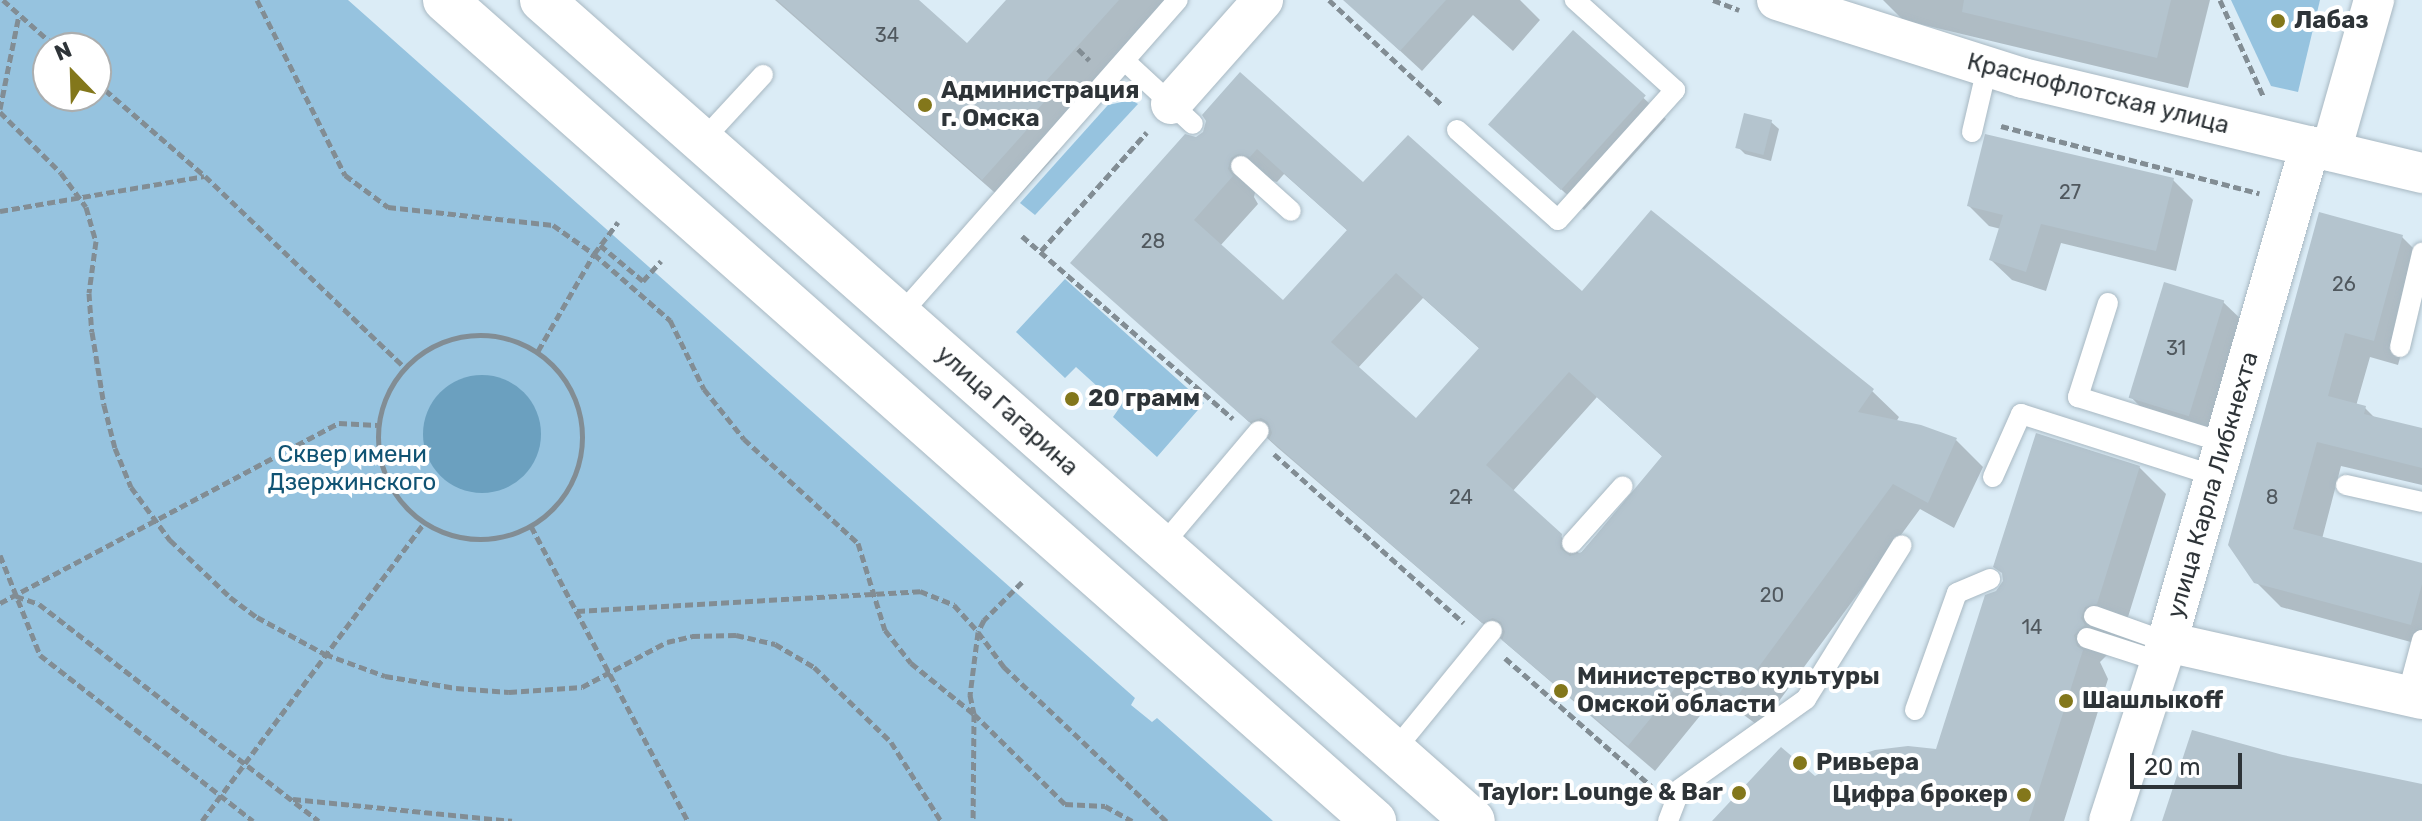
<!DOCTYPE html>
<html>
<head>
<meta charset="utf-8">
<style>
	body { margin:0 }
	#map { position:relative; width:2422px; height:821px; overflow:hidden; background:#dbecf6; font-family:Rubik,sans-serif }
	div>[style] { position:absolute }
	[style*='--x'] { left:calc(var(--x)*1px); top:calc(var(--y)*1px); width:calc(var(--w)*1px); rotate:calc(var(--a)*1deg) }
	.green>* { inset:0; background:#96c3df }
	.water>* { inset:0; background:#6ba0bf }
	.round { border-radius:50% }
	.shadow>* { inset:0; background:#0003 }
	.building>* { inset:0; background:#b4c4ce; transform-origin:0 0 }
	.path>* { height:5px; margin-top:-2.5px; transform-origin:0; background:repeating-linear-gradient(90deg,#828d94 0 8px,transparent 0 12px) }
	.path>.ring { margin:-2.5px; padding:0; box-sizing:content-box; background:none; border:5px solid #828d94; border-radius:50% }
	.roads { filter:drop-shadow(0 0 2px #a8b8c2) drop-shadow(0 0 2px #a8b8c2) }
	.lane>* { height:20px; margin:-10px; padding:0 10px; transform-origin:10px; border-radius:10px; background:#fff }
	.street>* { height:40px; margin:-20px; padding:0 20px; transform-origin:20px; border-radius:20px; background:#fff }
	.primary>* { height:44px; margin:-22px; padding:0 22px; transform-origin:22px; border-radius:22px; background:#fff }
	.dots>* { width:22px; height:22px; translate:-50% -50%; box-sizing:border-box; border:4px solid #fff; border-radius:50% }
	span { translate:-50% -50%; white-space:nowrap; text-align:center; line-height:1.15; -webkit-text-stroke:8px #fff; paint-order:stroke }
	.number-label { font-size:20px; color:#50585e }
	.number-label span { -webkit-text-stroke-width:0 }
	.poi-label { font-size:24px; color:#2e3438; font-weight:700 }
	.left { translate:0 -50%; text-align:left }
	.right { translate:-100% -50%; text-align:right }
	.street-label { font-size:24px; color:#2e3438 }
	.park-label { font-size:24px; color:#105373 }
	.north { position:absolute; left:32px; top:32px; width:80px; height:80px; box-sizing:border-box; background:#fff; border:2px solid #abaeaf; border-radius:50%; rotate:337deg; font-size:22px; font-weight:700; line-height:32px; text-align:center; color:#2e3438 }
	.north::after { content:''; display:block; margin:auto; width:28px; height:36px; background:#83771b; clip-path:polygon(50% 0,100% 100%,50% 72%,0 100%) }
	.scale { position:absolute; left:2130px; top:753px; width:112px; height:36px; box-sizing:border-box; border:4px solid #2e3438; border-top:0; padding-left:10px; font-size:24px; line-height:28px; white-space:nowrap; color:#2e3438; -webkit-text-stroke:6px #fff; paint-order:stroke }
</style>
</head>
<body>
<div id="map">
	<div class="green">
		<i style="clip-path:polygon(evenodd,0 0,348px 0,1135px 698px,1131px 705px,1152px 722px,1157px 718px,1273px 821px,0 821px,0 0,48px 48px,96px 48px,96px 96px,48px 96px,48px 48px)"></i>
		<i style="clip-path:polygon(2231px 0,2320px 0,2298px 92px,2271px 86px)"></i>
		<i style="clip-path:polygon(1131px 100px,1138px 104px,1035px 215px,1020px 203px,1108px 105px)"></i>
		<i style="clip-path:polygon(1065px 279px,1204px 403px,1157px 457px,1113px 417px,1120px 407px,1076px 367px,1065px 378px,1016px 332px)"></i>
	</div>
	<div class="water">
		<i class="round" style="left:423px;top:375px;width:118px;height:118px"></i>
	</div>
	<div class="shadow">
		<i style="clip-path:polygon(775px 0,916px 0,967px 46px,1008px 0,1170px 0,1054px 149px,1058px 153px,1010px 206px)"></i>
		<i style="clip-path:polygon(1345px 0,1520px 0,1540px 20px,1513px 51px,1473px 15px,1422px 71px)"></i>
		<i style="clip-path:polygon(1883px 0,2210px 0,2188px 88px,1903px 20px)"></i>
		<i style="clip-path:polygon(1574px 33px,1666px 119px,1584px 210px,1512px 145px)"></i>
		<i style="clip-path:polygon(evenodd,1208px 121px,1363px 185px,1582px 294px,1872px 391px,1899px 417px,1896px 422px,1956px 440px,1983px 467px,1954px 528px,1920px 509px,1760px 727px,1717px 695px,1655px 771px,1278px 448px,1073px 263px,1205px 133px,1208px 121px,1284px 174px,1348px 231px,1283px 303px,1220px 246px,1258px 204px,1254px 197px,1257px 184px,1265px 179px,1277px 182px,1284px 174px,1208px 121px,1423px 298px,1481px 350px,1416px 421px,1357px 369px,1423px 298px,1208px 121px,1597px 397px,1664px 458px,1580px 554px,1512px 492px,1597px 397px)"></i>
		<i style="clip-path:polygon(1771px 122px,1779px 129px,1771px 161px,1745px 154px,1738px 147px)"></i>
		<i style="clip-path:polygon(2173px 180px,2193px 200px,2176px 271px,2061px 243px,2046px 291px,2012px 280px,1991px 260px,2001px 229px,1989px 226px,1969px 206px)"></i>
		<i style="clip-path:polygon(2320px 214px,2402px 237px,2422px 257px,2422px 279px,2398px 365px,2370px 357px,2356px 406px,2365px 408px,2377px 420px,2422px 430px,2422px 485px,2341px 466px,2322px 539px,2422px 565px,2422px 645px,2281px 607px,2256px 582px)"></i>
		<i style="clip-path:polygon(2223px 302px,2245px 323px,2210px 436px,2151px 418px,2130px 396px)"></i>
		<i style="clip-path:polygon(2139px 467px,2166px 494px,2124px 630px,2111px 633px,2107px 645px,2110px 652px,2100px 662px,2108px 679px,2064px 821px,1715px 821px,1815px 779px,1938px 751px,1997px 592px)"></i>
	</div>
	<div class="building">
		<i style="clip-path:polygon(777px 0,919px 0,967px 43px,1006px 0,1119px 0,1046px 81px,1056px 89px,1028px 120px,1032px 124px,982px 180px)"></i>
		<i style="clip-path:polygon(1343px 0,1446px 0,1400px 51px)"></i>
		<i style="clip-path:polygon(1964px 0,2171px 0,2157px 58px,1962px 12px)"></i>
		<i style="left:1573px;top:30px;width:98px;height:127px;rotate:42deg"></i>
		<i style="clip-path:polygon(evenodd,1240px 72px,1363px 182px,1408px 135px,1582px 291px,1651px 210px,1874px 389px,1858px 412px,1921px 425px,1957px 438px,1928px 503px,1893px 484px,1733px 702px,1690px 670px,1628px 746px,1502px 640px,1505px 632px,1501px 622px,1493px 618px,1482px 623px,1269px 439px,1272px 433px,1268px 422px,1261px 418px,1249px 422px,1070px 263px,1185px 134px,1196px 137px,1203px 132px,1206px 121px,1202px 115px,1240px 72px,1257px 149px,1347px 230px,1283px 300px,1194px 220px,1233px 176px,1228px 169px,1231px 158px,1238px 154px,1250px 157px,1257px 149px,1240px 72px,1396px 273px,1479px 348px,1416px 418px,1331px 342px,1396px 273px,1240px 72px,1569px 372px,1662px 456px,1582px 552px,1570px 556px,1560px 548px,1562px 534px,1486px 465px,1569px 372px)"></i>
		<i style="left:1744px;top:113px;width:29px;height:36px;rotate:14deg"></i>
		<i style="clip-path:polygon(1985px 134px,2174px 178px,2156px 251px,2041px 224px,2026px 272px,1989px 260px,2003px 215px,1967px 206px)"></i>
		<i style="clip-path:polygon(2319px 212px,2403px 235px,2374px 341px,2345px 333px,2328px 396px,2366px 406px,2364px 414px,2422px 428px,2422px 468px,2317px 442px,2293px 529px,2422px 563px,2422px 584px,2411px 625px,2254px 583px,2228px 545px)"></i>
		<i style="left:2164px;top:282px;width:63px;height:121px;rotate:17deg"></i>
		<i style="clip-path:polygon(2036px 433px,2140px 466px,2097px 604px,2085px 607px,2081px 618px,2085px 625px,2074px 635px,2077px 646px,2083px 650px,2029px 821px,1712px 821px,1781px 747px,1815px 776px,1840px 761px,1875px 750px,1908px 746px,1936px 749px,1985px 595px,1996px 591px,2003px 581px,2002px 573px,1993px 567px)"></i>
		<i style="clip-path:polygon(2192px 730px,2283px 755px,2422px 784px,2422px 821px,2162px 821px)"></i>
	</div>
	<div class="path">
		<i style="--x:3;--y:0;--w:72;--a:41.6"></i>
		<i style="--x:257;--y:0;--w:196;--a:63.3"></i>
		<i style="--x:345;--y:175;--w:54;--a:36.7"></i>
		<i style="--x:388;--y:207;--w:166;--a:6.2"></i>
		<i style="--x:553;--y:225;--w:50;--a:35.3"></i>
		<i style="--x:594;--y:254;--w:101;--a:41"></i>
		<i style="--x:670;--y:320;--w:77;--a:63.8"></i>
		<i style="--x:704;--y:389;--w:64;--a:51.3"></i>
		<i style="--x:744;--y:439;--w:154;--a:42.4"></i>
		<i style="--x:858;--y:543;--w:91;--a:72.8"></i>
		<i style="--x:885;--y:630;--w:42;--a:51.8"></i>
		<i style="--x:911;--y:663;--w:81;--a:39"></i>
		<i style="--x:974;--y:714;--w:128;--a:44.7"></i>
		<i style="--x:1065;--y:804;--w:40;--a:2.9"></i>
		<i style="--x:1105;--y:806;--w:31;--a:29"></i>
		<i style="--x:1329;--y:0;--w:154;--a:42.9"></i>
		<i style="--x:1713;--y:0;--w:28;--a:21"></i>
		<i style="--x:2220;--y:0;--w:107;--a:65.8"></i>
		<i style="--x:1078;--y:49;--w:16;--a:45"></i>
		<i style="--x:96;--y:82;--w:144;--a:40.8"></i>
		<i style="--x:205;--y:176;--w:276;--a:43.8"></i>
		<i style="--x:0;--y:109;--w:96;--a:-78.6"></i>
		<i style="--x:0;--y:112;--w:86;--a:45"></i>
		<i style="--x:61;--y:173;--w:42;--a:53.7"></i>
		<i style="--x:86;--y:207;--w:35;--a:74"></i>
		<i style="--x:96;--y:241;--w:52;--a:97.7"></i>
		<i style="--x:89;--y:293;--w:39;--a:86"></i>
		<i style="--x:92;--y:332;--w:74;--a:80.7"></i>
		<i style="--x:104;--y:405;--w:44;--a:75.7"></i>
		<i style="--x:115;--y:448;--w:42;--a:67.7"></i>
		<i style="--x:131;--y:487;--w:66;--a:53.7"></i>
		<i style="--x:170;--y:540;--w:83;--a:43.5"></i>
		<i style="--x:230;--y:597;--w:34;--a:37"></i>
		<i style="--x:257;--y:617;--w:77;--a:28.6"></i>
		<i style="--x:325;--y:654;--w:64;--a:20.1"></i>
		<i style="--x:385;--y:676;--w:72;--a:9.6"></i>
		<i style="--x:456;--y:688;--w:53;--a:4.3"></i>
		<i style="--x:509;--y:692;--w:73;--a:-3.9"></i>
		<i style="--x:582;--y:687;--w:96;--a:-27.9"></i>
		<i style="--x:667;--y:642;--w:26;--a:-13"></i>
		<i style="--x:692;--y:636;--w:44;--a:-1.3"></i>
		<i style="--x:736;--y:635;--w:40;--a:13"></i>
		<i style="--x:775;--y:644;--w:45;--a:30.5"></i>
		<i style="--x:814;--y:667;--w:107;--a:44.2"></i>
		<i style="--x:891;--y:742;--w:93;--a:57.7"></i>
		<i style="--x:2001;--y:126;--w:267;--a:14.6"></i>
		<i style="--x:0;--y:211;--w:207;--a:-9.7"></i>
		<i style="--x:1022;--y:236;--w:279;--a:40.9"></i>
		<i style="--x:600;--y:245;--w:56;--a:39.9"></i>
		<i style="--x:643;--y:281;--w:27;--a:-48"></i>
		<i style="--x:1041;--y:251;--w:159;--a:-48.3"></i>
		<i class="ring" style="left:378px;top:335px;width:199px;height:199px"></i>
		<i style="--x:538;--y:351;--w:112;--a:-60"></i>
		<i style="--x:594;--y:254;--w:40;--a:-53"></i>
		<i style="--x:1274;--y:454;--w:254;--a:41.7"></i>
		<i style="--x:531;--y:526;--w:334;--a:62"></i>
		<i style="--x:0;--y:555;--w:108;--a:68.2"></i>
		<i style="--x:40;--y:655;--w:270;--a:37.9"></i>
		<i style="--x:1022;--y:582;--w:54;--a:135"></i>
		<i style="--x:984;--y:620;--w:13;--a:117"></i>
		<i style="--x:978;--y:632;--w:44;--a:53.4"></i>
		<i style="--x:1004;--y:667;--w:224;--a:43.5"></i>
		<i style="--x:16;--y:596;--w:24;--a:19"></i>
		<i style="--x:39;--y:604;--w:354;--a:37.8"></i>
		<i style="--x:0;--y:603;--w:384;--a:-28"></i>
		<i style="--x:339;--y:423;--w:38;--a:3"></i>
		<i style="--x:577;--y:611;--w:344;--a:-3.3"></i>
		<i style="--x:920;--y:591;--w:37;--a:22"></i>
		<i style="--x:954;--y:605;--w:36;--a:48"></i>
		<i style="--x:978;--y:632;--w:64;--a:97.2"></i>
		<i style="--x:970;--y:695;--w:19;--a:78"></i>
		<i style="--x:974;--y:714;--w:107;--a:90.5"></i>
		<i style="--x:1505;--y:658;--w:194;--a:41.2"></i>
		<i style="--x:293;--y:799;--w:220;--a:5.7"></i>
		<i style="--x:202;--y:821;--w:372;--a:-53.3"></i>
	</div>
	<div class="roads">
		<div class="lane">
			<i style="--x:1126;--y:62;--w:91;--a:42.8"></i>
			<i style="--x:1457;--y:130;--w:135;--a:41.7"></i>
			<i style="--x:1558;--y:220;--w:175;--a:-48"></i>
			<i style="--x:1675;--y:90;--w:135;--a:-138"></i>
			<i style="--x:1972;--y:132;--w:66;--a:-76.8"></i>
			<i style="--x:702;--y:141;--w:90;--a:-47.3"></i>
			<i style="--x:1241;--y:166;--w:67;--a:42"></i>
			<i style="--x:2108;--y:303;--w:99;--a:107.7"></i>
			<i style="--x:2078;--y:397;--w:154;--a:17.4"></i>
			<i style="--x:900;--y:315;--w:420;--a:-48.6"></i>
			<i style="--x:2400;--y:347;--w:97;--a:-76.8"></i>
			<i style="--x:1993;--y:477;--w:69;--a:-66"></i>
			<i style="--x:2021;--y:414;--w:204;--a:17.7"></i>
			<i style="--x:2346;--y:485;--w:78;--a:12.6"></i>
			<i style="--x:1572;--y:543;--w:76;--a:-48.2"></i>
			<i style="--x:1160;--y:548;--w:153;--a:-49.8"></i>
			<i style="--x:2094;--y:616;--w:77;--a:19.6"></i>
			<i style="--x:2087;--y:638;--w:78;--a:18"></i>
			<i style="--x:2407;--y:696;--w:58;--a:-75"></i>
			<i style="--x:1915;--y:710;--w:124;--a:-70.3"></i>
			<i style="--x:1957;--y:593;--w:36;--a:-23"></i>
			<i style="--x:1394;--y:751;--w:155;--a:-50.8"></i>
			<i style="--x:1668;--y:821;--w:34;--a:-69"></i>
			<i style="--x:1680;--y:789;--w:155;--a:-35.5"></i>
			<i style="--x:1806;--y:699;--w:181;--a:-58.1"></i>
		</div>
		<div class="street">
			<i style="--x:1777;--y:0;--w:258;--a:17.6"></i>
			<i style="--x:2023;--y:78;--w:410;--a:13.4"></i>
			<i style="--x:1171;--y:104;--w:139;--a:-48.5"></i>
			<i style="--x:2331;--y:151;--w:157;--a:-74.1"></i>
			<i style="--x:2167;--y:642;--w:261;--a:12.6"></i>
			<i style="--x:2109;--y:821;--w:188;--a:-72"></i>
			<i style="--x:2167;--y:642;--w:516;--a:-73.92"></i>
		</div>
		<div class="primary">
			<i style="--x:445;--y:0;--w:1240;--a:41.47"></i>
			<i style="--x:542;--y:0;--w:1241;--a:41.41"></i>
		</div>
	</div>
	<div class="dots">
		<i style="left:2278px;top:21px;background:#83771b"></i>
		<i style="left:925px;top:105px;background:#83771b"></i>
		<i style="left:1072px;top:399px;background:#83771b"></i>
		<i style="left:1561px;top:691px;background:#83771b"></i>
		<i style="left:2066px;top:701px;background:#83771b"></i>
		<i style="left:1800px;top:763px;background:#83771b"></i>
		<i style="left:1739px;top:793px;background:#83771b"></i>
		<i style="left:2024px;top:795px;background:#83771b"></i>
	</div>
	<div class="number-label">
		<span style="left:887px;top:35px">34</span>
		<span style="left:2070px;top:192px">27</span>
		<span style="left:1153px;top:241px">28</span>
		<span style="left:2344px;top:284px">26</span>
		<span style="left:2176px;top:348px">31</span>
		<span style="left:1461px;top:497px">24</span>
		<span style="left:2272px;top:497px">8</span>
		<span style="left:1772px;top:595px">20</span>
		<span style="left:2032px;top:627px">14</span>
	</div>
	<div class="poi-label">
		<span class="left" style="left:2294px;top:21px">Лабаз</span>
		<span class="left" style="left:941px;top:105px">Администрация<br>г. Омска</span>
		<span class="left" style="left:1088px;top:399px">20 грамм</span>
		<span class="left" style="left:1577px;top:691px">Министерство культуры<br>Омской области</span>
		<span class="left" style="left:2082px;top:701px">Шашлыкoff</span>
		<span class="left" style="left:1816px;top:763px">Ривьера</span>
		<span class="right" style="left:1723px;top:793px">Taylor: Lounge &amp; Bar</span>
		<span class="right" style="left:2008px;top:795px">Цифра брокер</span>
	</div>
	<div class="street-label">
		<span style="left:2098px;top:94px;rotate:14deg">Краснофлотская улица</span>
		<span style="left:1007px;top:411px;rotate:42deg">улица Гагарина</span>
		<span style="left:2213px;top:485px;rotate:-74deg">улица Карла Либкнехта</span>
	</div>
	<div class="park-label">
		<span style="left:352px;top:469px">Сквер имени<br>Дзержинского</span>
	</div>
	<div class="north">N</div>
	<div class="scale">20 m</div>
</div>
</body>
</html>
